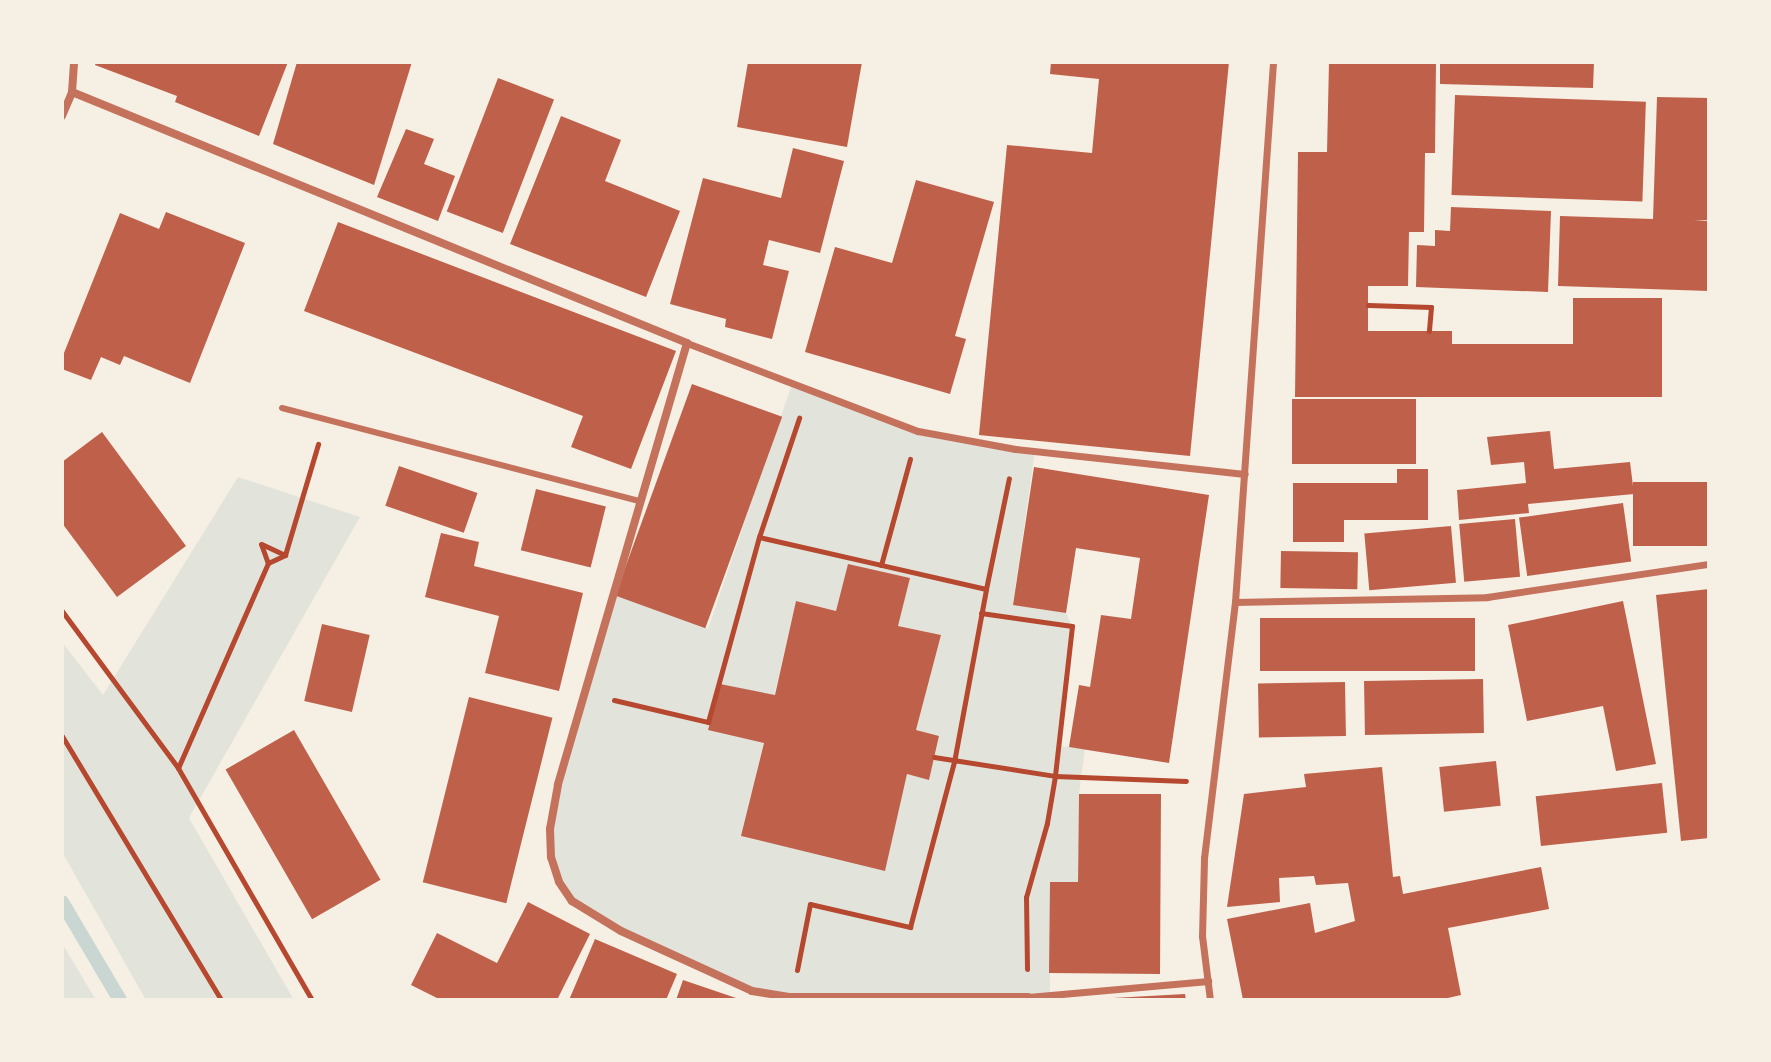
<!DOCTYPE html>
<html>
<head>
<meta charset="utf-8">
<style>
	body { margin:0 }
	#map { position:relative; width:1771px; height:1062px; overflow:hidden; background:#f6efe4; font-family:"Libre Baskerville",serif }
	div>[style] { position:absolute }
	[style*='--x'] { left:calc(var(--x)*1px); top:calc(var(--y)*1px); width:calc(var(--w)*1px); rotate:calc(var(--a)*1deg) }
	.green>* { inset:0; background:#e2e4dc }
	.stream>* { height:14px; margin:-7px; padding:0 7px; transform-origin:7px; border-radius:7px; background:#c9d6d2 }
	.building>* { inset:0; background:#bf614a; transform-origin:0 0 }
	.path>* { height:5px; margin:-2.5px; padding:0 2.5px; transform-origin:2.5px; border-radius:2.5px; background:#b5482f }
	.service>* { height:6px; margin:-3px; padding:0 3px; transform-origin:3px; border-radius:3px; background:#c5725c }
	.pedestrian>* { height:7px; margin:-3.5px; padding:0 3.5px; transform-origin:3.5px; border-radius:3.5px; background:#c5725c }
	.minor>* { height:8px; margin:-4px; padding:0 4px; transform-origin:4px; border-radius:4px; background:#c5725c }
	span { translate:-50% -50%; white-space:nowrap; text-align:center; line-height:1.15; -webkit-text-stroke:8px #f6efe4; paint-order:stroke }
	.frame { position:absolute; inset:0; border:64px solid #f6efe4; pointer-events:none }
</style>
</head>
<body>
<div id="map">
	<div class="green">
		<i style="clip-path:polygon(evenodd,792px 384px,918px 430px,1035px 451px,1013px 604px,1066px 613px,1072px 626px,1060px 746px,1085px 749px,1079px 794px,1078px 882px,1050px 883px,1050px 996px,792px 997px,752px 991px,692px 965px,572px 901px,551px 857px,550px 829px,612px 594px,708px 629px,792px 384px,848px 565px,910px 578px,898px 626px,941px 635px,916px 730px,939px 737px,929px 779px,907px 774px,887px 851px,761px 841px,742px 837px,796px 601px,836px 611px,848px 565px)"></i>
		<i style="clip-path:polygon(238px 477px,360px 517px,189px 818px,294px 1000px,146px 1000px,62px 852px,62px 642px,103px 695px)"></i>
		<i style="clip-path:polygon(62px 943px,96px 1000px,62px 1000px)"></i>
	</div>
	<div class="stream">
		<i style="--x:62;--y:902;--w:114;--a:59.4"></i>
	</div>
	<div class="building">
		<i style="clip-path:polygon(96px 62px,288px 62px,259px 136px,175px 102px,177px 96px,95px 65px)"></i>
		<i style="clip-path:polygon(297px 62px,412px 62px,374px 185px,273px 144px)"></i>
		<i style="clip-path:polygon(748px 62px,862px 62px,847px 147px,737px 127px)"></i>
		<i style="clip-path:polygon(1051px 62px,1229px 62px,1190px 456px,979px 435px,1007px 145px,1092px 153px,1099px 79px,1050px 74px)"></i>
		<i style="clip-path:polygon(1329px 62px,1436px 62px,1435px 153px,1425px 153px,1424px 232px,1409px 232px,1408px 286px,1368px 286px,1368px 331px,1452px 331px,1452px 344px,1573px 344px,1573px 298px,1662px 298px,1662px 397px,1295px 397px,1298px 152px,1327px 152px)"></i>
		<i style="clip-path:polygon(1440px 62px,1594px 62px,1593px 88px,1440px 84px)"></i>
		<i style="left:498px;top:78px;width:60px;height:143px;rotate:21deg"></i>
		<i style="left:1455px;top:95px;width:191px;height:100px;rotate:2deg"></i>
		<i style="clip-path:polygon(1657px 97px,1709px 98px,1709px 220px,1694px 221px,1709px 221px,1709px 291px,1558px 286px,1560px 216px,1653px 219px)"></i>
		<i style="clip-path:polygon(561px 116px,621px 140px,605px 181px,680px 211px,646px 297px,510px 244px)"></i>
		<i style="clip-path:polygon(406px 129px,434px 139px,424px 164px,455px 176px,438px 221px,377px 197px)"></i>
		<i style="clip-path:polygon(793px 148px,844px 161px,820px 253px,769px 240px,763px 265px,789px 271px,772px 339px,725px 327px,726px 319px,670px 304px,703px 178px,781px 198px)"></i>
		<i style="clip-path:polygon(916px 180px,994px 202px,955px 336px,966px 339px,950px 394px,805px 352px,835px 247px,892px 263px)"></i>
		<i style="clip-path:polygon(1451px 207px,1551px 211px,1548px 292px,1416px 287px,1417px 245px,1435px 246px,1435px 230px,1450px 231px)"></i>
		<i style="clip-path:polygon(166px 212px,245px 243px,190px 383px,124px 356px,120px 365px,101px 357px,91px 380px,62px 369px,62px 358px,120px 213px,159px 229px)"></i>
		<i style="clip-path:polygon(338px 222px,676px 351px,631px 469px,571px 447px,583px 416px,304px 311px)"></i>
		<i style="left:692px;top:384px;width:96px;height:225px;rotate:20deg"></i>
		<i style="left:1416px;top:399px;width:65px;height:124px;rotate:90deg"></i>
		<i style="clip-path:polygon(1550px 431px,1554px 469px,1630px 462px,1634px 494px,1528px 504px,1529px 513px,1459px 520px,1457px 490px,1526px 483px,1524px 462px,1491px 465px,1487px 437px)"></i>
		<i style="clip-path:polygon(102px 432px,186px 546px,117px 597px,62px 523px,62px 462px)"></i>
		<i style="left:399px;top:466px;width:83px;height:42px;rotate:19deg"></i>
		<i style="clip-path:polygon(1034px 467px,1209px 495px,1169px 763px,1069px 747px,1079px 685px,1090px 687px,1101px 615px,1131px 619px,1140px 558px,1076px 548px,1066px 613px,1013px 605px)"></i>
		<i style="clip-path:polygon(1397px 469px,1428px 469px,1428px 520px,1344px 520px,1344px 542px,1293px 542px,1293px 483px,1397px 483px)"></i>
		<i style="left:1709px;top:482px;width:64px;height:76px;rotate:90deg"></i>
		<i style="left:536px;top:489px;width:72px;height:63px;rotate:14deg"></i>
		<i style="left:1623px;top:503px;width:59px;height:105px;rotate:82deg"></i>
		<i style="left:1515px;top:519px;width:58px;height:56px;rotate:85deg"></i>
		<i style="left:1451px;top:526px;width:57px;height:87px;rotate:85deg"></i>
		<i style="clip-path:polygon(441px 533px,479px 542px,474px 566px,583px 593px,559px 691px,485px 673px,499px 616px,425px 597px)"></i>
		<i style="left:1281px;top:551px;width:77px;height:37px;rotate:1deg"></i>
		<i style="clip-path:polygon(848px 564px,910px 578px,898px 626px,941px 635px,916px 730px,939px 736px,929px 780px,907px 774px,885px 871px,741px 836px,764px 743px,708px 730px,720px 684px,775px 695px,796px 601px,836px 611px)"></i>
		<i style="clip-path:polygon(1709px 589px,1709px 838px,1681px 841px,1656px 595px)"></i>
		<i style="clip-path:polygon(1623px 601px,1656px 764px,1616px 771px,1603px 706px,1527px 721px,1508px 625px)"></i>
		<i style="left:1475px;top:618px;width:53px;height:215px;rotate:90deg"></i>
		<i style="left:322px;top:624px;width:49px;height:79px;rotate:13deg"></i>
		<i style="left:1483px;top:679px;width:54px;height:119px;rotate:89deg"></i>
		<i style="left:1345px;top:682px;width:54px;height:87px;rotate:89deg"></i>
		<i style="left:469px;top:697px;width:86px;height:191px;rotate:14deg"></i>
		<i style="left:294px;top:730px;width:173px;height:79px;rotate:60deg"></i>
		<i style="left:1496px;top:761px;width:45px;height:57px;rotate:84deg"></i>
		<i style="clip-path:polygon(1382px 767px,1393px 877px,1400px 876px,1403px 894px,1541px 867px,1549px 909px,1448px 928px,1461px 995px,1439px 1000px,1243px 1000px,1227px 919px,1310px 903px,1315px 933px,1355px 921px,1348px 883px,1316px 885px,1314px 876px,1279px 878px,1280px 902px,1227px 907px,1244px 794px,1306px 787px,1304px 774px)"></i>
		<i style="left:1662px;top:783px;width:50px;height:127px;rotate:84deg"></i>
		<i style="clip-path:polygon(1079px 794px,1161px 794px,1160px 974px,1049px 973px,1050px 882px,1078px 882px)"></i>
		<i style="clip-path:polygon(528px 902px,590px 934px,557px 1000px,441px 1000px,411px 985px,437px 933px,497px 963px)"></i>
		<i style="clip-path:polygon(595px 939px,677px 974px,666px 1000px,569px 1000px)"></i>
		<i style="clip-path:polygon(683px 980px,739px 999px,739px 1000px,676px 1000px)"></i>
		<i style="clip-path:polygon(1185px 994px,1186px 1000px,1113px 1000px,1113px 998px)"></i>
	</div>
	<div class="path">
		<i style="--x:1368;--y:305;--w:63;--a:1.8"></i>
		<i style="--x:1431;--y:307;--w:24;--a:95"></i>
		<i style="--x:759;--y:537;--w:125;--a:12.9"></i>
		<i style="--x:285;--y:555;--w:116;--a:-73.4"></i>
		<i style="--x:986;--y:589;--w:113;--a:-78.3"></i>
		<i style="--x:62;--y:611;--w:195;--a:53.5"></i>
		<i style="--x:178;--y:768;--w:268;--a:60"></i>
		<i style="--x:981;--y:613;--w:92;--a:8.1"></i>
		<i style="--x:1072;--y:626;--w:151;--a:96.5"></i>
		<i style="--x:1055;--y:776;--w:48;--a:99.7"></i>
		<i style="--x:1047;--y:823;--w:77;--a:105.8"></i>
		<i style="--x:1026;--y:897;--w:72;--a:89.2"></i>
		<i style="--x:614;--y:700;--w:97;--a:13.2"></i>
		<i style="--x:708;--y:722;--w:192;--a:-74.6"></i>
		<i style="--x:759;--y:537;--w:126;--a:-71.4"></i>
		<i style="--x:62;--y:736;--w:308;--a:58.9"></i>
		<i style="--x:934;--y:757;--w:122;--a:8.9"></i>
		<i style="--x:1055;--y:776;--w:131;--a:2.2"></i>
		<i style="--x:178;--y:768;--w:224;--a:-66.3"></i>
		<i style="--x:268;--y:563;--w:19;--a:-25"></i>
		<i style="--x:285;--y:555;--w:26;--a:-155"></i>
		<i style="--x:261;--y:544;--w:20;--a:70"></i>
		<i style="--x:797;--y:970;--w:67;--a:-78.9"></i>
		<i style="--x:810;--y:904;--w:103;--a:13"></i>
		<i style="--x:910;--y:927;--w:171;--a:-75.1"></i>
		<i style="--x:954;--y:762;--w:176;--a:-79.5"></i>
		<i style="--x:986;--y:589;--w:108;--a:-167.1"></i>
		<i style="--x:881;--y:565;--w:110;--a:-74.7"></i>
	</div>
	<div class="service">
		<i style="--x:282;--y:408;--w:370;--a:14.6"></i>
	</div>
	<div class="pedestrian">
		<i style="--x:687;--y:343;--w:247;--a:20.9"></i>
		<i style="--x:918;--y:431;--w:99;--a:10.5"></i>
		<i style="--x:1015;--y:449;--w:231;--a:6.2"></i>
		<i style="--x:1235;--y:602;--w:252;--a:-1.1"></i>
		<i style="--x:1487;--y:597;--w:224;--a:-8.5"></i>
		<i style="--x:1028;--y:997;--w:181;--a:-5.1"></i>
		<i style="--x:1210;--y:1000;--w:64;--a:-97.1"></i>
		<i style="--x:1202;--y:936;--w:78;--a:-88.5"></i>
		<i style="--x:1204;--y:858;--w:258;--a:-83.1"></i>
		<i style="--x:1235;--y:602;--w:541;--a:-85.97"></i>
	</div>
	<div class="minor">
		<i style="--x:72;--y:92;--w:664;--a:22.2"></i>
		<i style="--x:687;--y:343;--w:460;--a:106.3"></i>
		<i style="--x:558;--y:785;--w:45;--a:100.3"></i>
		<i style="--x:550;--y:829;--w:28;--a:88"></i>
		<i style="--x:551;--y:857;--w:26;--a:72"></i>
		<i style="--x:559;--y:882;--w:23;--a:56"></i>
		<i style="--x:572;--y:901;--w:57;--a:31.5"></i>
		<i style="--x:621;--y:931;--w:144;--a:24.6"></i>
		<i style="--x:752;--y:991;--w:39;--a:9"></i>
		<i style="--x:791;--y:997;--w:237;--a:0"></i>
		<i style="--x:62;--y:116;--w:26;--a:-67"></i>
		<i style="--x:72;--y:92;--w:30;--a:-86"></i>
	</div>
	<div class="frame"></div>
</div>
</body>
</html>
